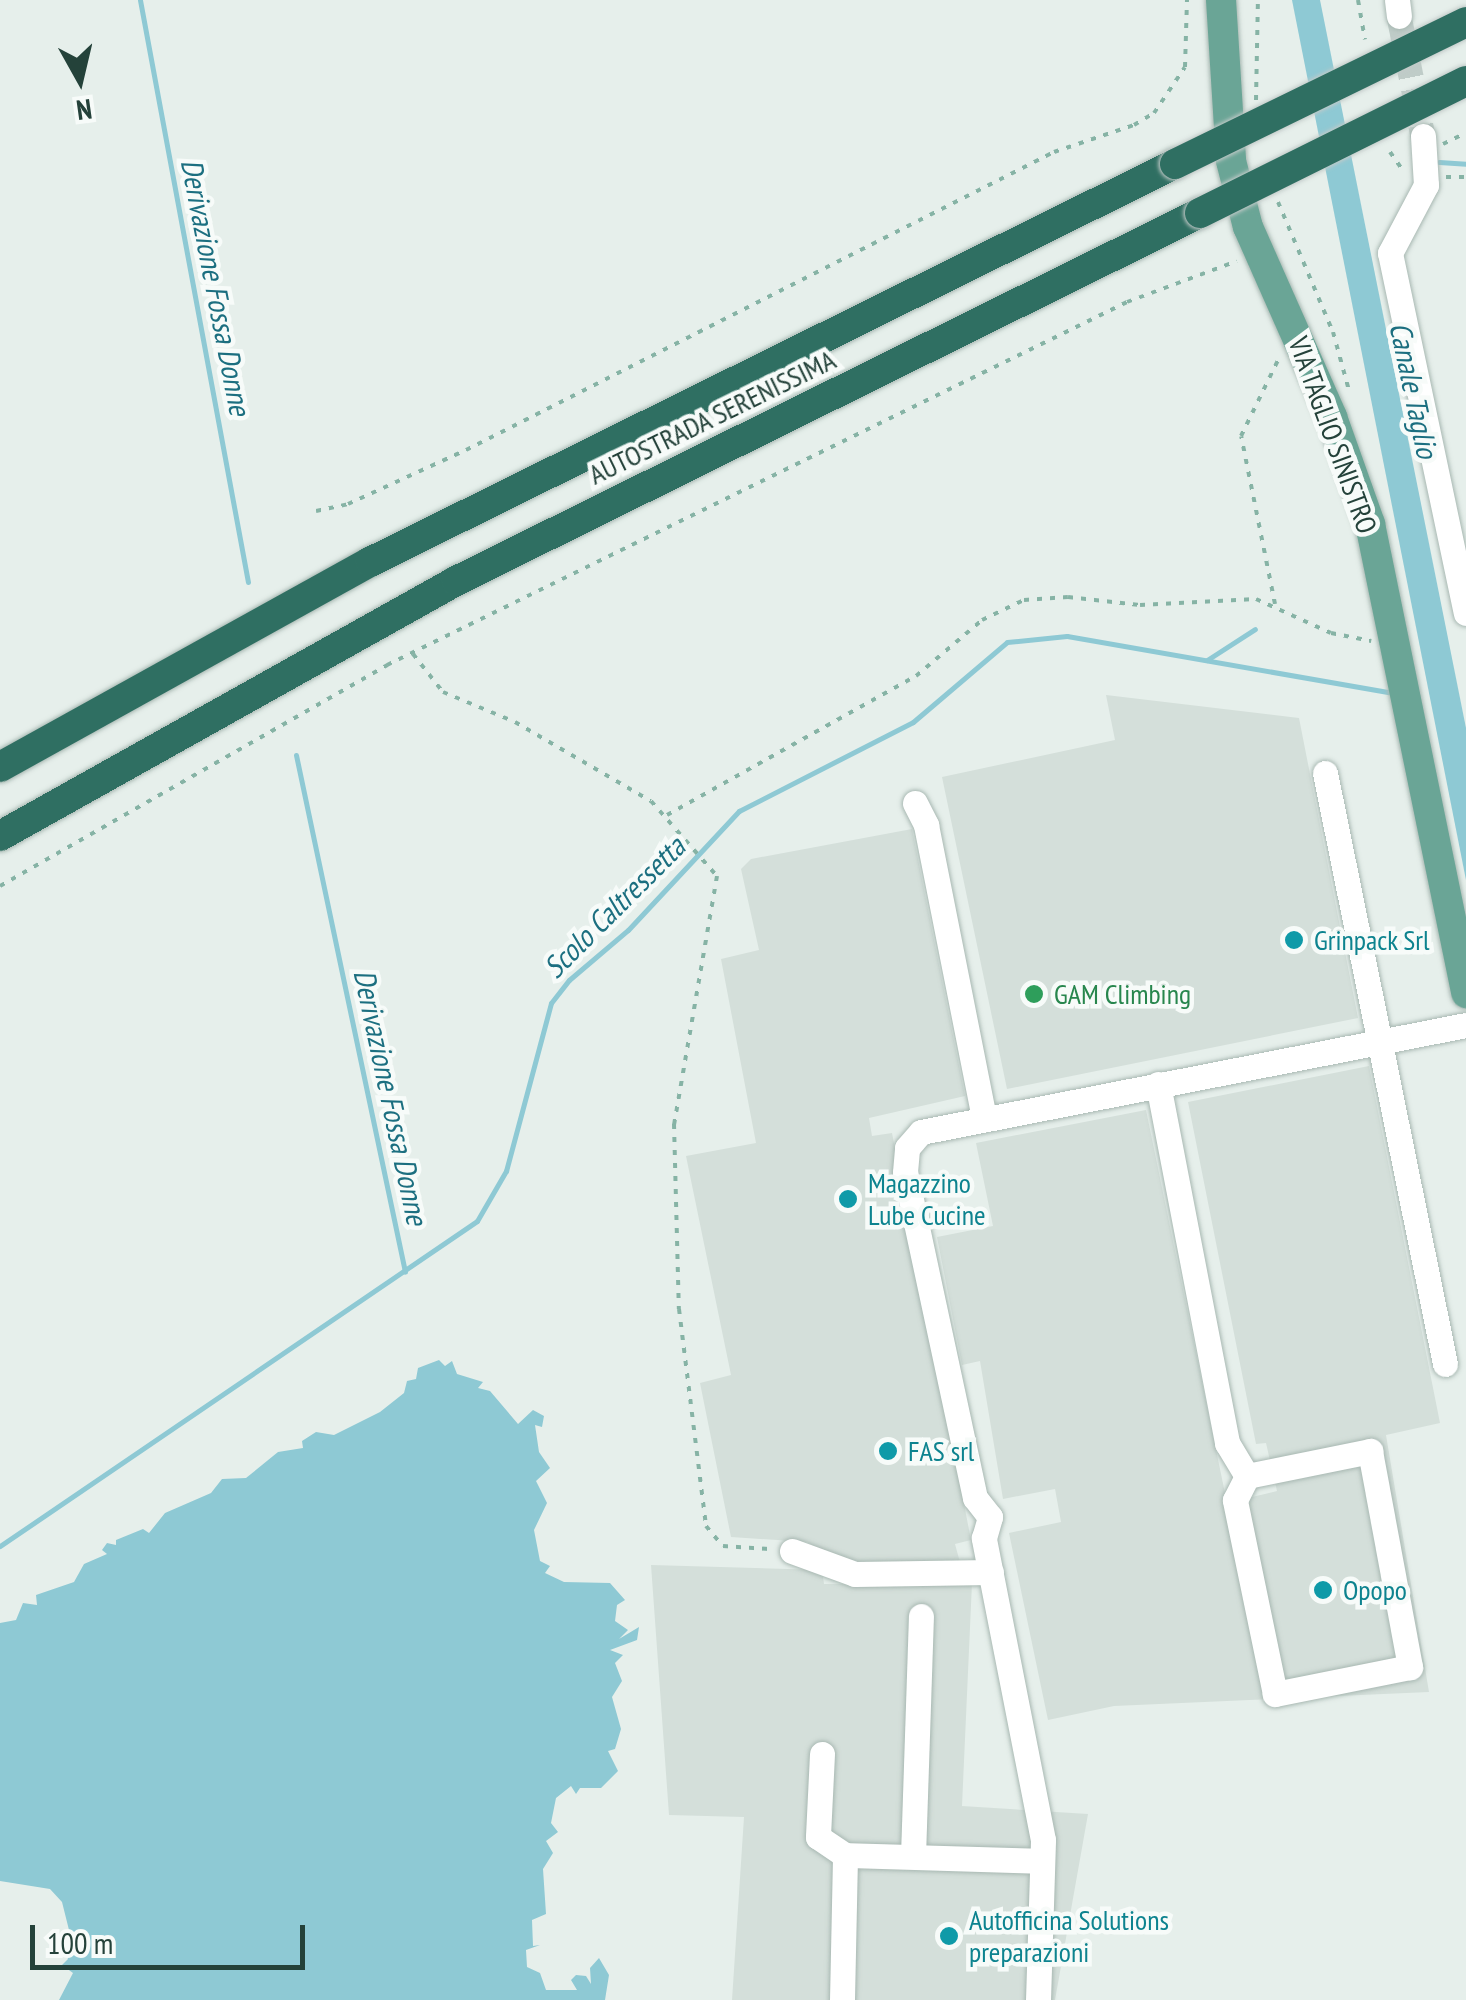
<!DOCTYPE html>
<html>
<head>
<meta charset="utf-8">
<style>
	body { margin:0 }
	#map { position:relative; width:1466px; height:2000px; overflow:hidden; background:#e6efeb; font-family:"PT Sans Narrow",sans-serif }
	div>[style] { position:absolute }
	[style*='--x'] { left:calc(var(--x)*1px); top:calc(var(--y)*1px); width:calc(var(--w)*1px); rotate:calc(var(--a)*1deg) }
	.built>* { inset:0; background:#d4dfda }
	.water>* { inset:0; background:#8ec9d4 }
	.stream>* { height:5px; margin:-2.5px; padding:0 2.5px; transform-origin:2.5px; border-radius:2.5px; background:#8ec9d4 }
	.minor-tunnel>* { height:25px; margin-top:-12.5px; transform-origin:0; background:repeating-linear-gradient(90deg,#bfccc8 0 25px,transparent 0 37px) }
	.path>* { height:4px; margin-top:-2px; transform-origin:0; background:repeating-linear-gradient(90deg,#86b3a5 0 5px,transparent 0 13px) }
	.roads { filter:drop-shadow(0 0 2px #a8b8b2) drop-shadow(0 0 2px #a8b8b2) }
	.minor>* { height:25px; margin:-12.5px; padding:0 12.5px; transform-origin:12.5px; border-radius:12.5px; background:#fff }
	.major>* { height:30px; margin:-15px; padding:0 15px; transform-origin:15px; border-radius:15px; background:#6aa596 }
	.highway>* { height:30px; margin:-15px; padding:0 15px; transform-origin:15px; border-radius:15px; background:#2f6f62 }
	.bridges { filter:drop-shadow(0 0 2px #c2cac8) drop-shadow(0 0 2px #c2cac8) }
	.highway-bridge>* { height:30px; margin:-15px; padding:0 15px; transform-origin:15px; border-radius:15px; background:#2f6f62 }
	.dots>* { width:28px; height:28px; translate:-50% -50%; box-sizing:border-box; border:5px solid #f7fbf9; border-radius:50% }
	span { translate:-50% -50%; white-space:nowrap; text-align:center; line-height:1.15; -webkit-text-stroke:9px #f7fbf9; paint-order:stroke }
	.street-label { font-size:28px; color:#24423a }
	.culture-label { font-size:28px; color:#0d838f }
	.left { translate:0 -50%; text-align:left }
	.leisure-label { font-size:28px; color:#27864d }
	.water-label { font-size:30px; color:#1c6f80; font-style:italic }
	.north { position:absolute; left:30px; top:30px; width:100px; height:100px; -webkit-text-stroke:8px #f7fbf9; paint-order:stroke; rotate:172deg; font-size:28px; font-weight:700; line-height:40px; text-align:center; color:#24423a }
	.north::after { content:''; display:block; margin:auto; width:35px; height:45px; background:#24423a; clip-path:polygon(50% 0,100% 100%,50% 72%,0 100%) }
	.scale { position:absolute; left:30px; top:1925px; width:275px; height:45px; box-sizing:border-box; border:5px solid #24423a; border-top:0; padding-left:12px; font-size:30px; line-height:35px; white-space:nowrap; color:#24423a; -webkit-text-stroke:8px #f7fbf9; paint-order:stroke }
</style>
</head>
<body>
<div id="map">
	<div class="built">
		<i style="clip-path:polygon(1106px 695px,1299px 718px,1358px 1018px,1007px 1089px,942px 777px,1115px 740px)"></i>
		<i style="clip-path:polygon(912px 829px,965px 1096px,869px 1118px,872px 1136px,892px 1133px,971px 1540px,955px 1544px,961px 1566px,842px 1564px,807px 1542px,731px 1537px,700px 1383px,731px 1375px,686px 1156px,756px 1143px,721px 959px,759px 950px,741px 869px,751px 859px)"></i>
		<i style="clip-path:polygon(1369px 1066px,1440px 1423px,1386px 1435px,1429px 1692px,1114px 1706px,1048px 1720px,1009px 1533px,1061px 1522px,1055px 1489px,1003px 1499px,980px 1361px,962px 1365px,937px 1237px,993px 1226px,976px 1143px,1146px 1110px,1227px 1503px,1277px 1491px,1266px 1443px,1256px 1444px,1188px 1102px)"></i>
		<i style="clip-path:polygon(651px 1565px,822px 1570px,824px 1584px,972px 1583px,962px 1806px,1088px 1814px,1055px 2000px,732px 2000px,744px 1817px,669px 1815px)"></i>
	</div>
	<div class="water">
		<i style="clip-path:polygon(1292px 0,1320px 0,1466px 728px,1466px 880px)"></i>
		<i style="clip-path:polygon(439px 1360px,445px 1366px,452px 1361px,457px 1374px,483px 1382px,478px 1388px,490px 1391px,518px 1424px,533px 1410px,544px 1416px,542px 1427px,535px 1425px,539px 1452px,550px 1468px,536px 1481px,547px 1503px,534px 1530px,540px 1561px,550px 1566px,545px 1573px,564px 1582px,610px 1583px,625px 1600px,617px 1605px,615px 1621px,628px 1630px,619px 1639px,639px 1627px,637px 1640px,610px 1650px,623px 1655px,615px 1663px,622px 1681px,612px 1697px,621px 1729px,615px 1749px,608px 1751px,618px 1771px,601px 1788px,580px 1788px,576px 1794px,571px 1786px,556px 1798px,551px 1823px,558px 1832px,546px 1841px,553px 1853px,543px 1869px,546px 1914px,532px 1920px,533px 1946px,540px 1945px,526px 1950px,527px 1967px,540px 1973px,546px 1990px,577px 1990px,571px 1980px,576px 1975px,586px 1976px,591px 1984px,590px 1968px,599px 1958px,609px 1975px,605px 2000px,59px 2000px,73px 1973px,62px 1965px,68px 1959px,62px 1943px,69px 1942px,63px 1940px,69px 1930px,62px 1902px,50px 1889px,0 1881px,0 1623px,16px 1620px,23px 1603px,37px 1605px,36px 1595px,74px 1582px,84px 1564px,107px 1554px,102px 1550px,107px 1543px,116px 1545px,116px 1540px,143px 1529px,149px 1533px,165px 1513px,211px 1493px,222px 1479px,246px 1478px,278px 1452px,303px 1448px,302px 1441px,316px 1432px,334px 1435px,380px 1412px,404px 1393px,407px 1381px,416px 1379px,418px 1368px)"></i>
	</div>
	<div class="stream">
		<i style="--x:140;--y:0;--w:592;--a:79.49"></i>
		<i style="--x:1439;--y:162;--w:27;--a:4"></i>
		<i style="--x:1207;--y:660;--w:57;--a:-32.9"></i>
		<i style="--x:296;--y:755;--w:528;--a:78.09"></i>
		<i style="--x:0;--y:1546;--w:577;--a:-34.27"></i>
		<i style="--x:477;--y:1221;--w:58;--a:-59.9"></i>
		<i style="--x:506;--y:1171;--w:174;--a:-75"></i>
		<i style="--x:551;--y:1003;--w:29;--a:-52"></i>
		<i style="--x:569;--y:980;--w:77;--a:-40.3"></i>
		<i style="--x:628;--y:930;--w:163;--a:-47"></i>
		<i style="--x:739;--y:811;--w:195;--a:-27.1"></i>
		<i style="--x:913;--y:722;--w:123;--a:-40.4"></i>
		<i style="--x:1007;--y:642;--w:60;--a:-5.7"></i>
		<i style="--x:1067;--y:636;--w:327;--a:9.9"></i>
	</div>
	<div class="minor-tunnel">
		<i style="--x:1399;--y:16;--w:122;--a:78.7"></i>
	</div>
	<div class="path">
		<i style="--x:1358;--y:0;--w:40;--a:80"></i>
		<i style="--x:1256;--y:100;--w:100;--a:-88.9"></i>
		<i style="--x:1443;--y:144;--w:25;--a:-26"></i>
		<i style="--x:1390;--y:152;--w:24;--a:55"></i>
		<i style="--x:1446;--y:177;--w:20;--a:0"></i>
		<i style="--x:1278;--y:202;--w:141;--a:67.1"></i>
		<i style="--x:1333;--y:332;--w:64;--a:74.7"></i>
		<i style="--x:316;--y:511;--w:33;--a:-12"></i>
		<i style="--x:348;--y:504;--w:130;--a:-24.6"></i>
		<i style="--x:466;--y:450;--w:659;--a:-26.88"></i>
		<i style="--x:1054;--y:152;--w:84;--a:-18.6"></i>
		<i style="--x:1134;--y:125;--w:23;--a:-31"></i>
		<i style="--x:1154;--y:113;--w:55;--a:-56"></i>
		<i style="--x:1185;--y:67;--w:67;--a:-88.3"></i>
		<i style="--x:1275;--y:604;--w:171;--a:-101.4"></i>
		<i style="--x:1241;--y:436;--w:87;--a:-64"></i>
		<i style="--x:413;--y:654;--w:48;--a:51.7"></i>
		<i style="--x:443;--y:692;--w:78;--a:22.6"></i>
		<i style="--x:515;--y:722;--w:157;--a:30.2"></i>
		<i style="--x:651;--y:801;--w:100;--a:48.7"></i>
		<i style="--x:717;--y:876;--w:252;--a:99.8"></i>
		<i style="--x:674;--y:1124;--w:185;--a:88.5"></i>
		<i style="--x:679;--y:1309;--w:219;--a:82.9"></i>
		<i style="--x:706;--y:1526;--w:26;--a:50"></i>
		<i style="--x:723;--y:1546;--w:46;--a:3.7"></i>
		<i style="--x:667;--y:815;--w:285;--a:-29.2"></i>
		<i style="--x:916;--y:676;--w:87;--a:-40.3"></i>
		<i style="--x:982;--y:620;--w:47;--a:-25.5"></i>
		<i style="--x:1024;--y:600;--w:44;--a:-3.9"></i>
		<i style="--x:1068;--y:597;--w:72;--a:6.3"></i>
		<i style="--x:1140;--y:605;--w:116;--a:-3"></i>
		<i style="--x:1256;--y:599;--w:82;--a:24.4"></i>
		<i style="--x:1331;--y:633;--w:41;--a:11.3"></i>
		<i style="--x:0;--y:886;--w:446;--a:-29.7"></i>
		<i style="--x:387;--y:665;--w:824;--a:-26.13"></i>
		<i style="--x:1127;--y:302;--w:117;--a:-20.4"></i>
	</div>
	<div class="roads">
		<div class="minor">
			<i style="--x:1397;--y:0;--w:16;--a:83"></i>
			<i style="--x:1423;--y:136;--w:49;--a:86.5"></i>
			<i style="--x:1426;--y:185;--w:77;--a:117.9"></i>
			<i style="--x:1390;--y:253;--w:368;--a:78.1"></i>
			<i style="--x:1325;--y:773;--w:603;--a:78.52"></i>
			<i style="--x:915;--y:803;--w:25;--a:63"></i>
			<i style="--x:926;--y:825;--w:300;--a:78.8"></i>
			<i style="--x:1158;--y:1084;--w:366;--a:79.1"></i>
			<i style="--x:1227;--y:1443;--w:39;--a:59"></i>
			<i style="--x:1370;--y:1451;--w:220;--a:79.5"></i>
			<i style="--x:1410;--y:1667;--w:138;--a:168.7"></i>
			<i style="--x:1275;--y:1694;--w:198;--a:-101.7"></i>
			<i style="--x:1235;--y:1500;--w:27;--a:-63"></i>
			<i style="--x:1247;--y:1476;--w:126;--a:-11.5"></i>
			<i style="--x:792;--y:1551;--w:67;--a:20.1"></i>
			<i style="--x:855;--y:1574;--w:136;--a:-0.8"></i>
			<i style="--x:822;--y:1754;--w:83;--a:92.8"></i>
			<i style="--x:818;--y:1837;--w:32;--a:34"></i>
			<i style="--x:913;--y:1856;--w:240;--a:-88.1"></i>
			<i style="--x:842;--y:2000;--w:145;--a:-88.8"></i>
			<i style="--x:845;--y:1855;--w:197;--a:1.7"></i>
			<i style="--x:1038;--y:2000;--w:160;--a:-88.2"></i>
			<i style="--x:1043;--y:1840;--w:308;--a:-101.1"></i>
			<i style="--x:984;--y:1538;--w:22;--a:-74"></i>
			<i style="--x:990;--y:1517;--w:24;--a:-128"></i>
			<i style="--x:975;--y:1498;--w:333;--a:-102.1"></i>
			<i style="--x:905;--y:1172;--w:24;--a:-85"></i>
			<i style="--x:907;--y:1148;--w:21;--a:-49"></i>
			<i style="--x:921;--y:1132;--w:555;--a:-11.11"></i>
		</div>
		<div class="major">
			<i style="--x:1221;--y:0;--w:161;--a:86.4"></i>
			<i style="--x:1231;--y:161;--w:68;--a:75.6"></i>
			<i style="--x:1248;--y:227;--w:208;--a:66.1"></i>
			<i style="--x:1332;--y:417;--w:114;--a:70.4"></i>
			<i style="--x:1370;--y:524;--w:479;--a:78.4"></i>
		</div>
		<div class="highway">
			<i style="--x:0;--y:767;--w:423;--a:-29"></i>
			<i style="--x:370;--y:562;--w:898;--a:-26.31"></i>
			<i style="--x:0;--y:836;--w:522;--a:-29.21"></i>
			<i style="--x:456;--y:581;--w:830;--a:-26.32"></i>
		</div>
	</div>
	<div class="bridges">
		<div class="highway-bridge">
			<i style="--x:1175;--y:164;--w:324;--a:-26"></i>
			<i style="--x:1200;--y:213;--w:297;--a:-26.4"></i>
		</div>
	</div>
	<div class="dots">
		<i style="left:1294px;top:940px;background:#0f9aa8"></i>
		<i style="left:1034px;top:994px;background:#2e9e5b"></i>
		<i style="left:848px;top:1199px;background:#0f9aa8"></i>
		<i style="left:888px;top:1451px;background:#0f9aa8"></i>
		<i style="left:1323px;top:1590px;background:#0f9aa8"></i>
		<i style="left:949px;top:1936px;background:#0f9aa8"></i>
	</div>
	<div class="street-label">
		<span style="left:712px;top:417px;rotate:-26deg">AUTOSTRADA SERENISSIMA</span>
		<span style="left:1333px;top:435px;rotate:70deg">VIA TAGLIO SINISTRO</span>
	</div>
	<div class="culture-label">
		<span class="left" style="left:1314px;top:940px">Grinpack Srl</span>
		<span class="left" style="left:868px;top:1199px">Magazzino<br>Lube Cucine</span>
		<span class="left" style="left:908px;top:1451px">FAS srl</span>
		<span class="left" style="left:1343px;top:1590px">Opopo</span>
		<span class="left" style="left:969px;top:1936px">Autofficina Solutions<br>preparazioni</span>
	</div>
	<div class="leisure-label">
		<span class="left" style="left:1054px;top:994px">GAM Climbing</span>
	</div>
	<div class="water-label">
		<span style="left:216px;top:287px;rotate:79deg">Derivazione Fossa Donne</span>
		<span style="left:1414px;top:390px;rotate:78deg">Canale Taglio</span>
		<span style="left:614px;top:907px;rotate:-45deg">Scolo Caltressetta</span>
		<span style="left:391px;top:1097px;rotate:78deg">Derivazione Fossa Donne</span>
	</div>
	<div class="north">N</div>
	<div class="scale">100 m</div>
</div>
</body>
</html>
